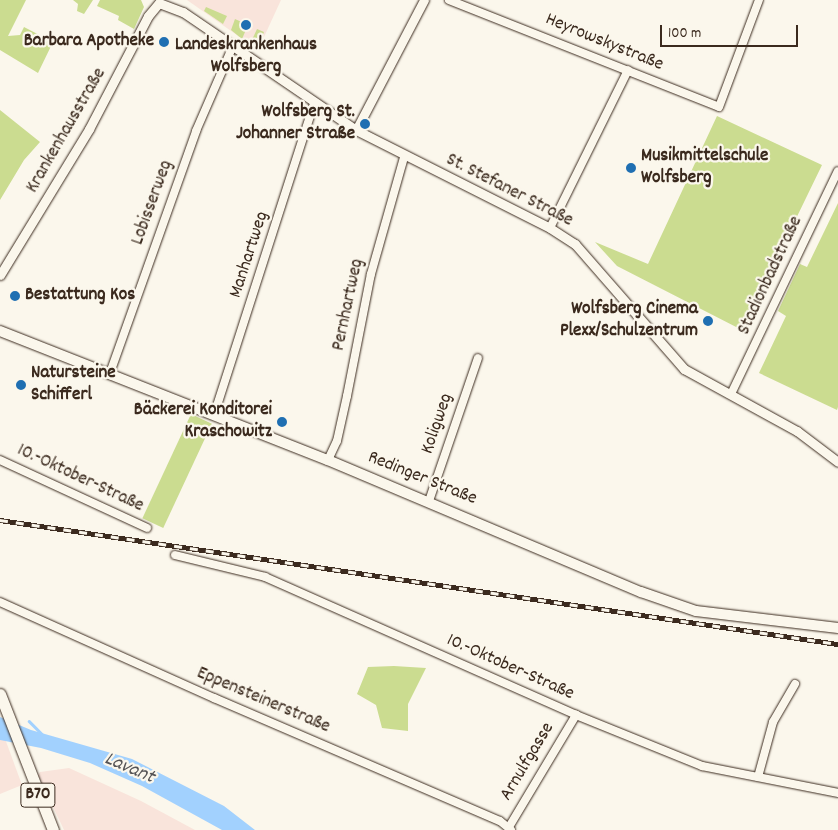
<!DOCTYPE html>
<html>
<head>
<meta charset="utf-8">
<style>
	body { margin:0 }
	#map { position:relative; width:838px; height:830px; overflow:hidden; background:#fbf7ec; font-family:Dekko,sans-serif }
	div>[style] { position:absolute }
	[style*='--x'] { left:calc(var(--x)*1px); top:calc(var(--y)*1px); width:calc(var(--w)*1px); rotate:calc(var(--a)*1deg) }
	.built>* { inset:0; background:#f9e4db }
	.green>* { inset:0; background:#cbdc90; transform-origin:0 0 }
	.water>* { inset:0; background:#a2d1fe }
	.stream>* { height:2.5px; margin:-1.25px; padding:0 1.25px; transform-origin:1.25px; border-radius:1.25px; background:#a2d1fe }
	.roads { filter:drop-shadow(0 0 1px #3b2a1e) drop-shadow(0 0 1px #3b2a1e) }
	.minor>* { height:8px; margin:-4px; padding:0 4px; transform-origin:4px; border-radius:4px; background:#fbf7ec }
	.tertiary>* { height:9px; margin:-4.5px; padding:0 4.5px; transform-origin:4.5px; border-radius:4.5px; background:#fbf7ec }
	.secondary>* { height:10px; margin:-5px; padding:0 5px; transform-origin:5px; border-radius:5px; background:#fbf7ec }
	.primary>* { height:11px; margin:-5.5px; padding:0 5.5px; transform-origin:5.5px; border-radius:5.5px; background:#fbf7ec }
	.rail>* { height:4.5px; margin-top:-2.25px; transform-origin:0; background:repeating-linear-gradient(90deg,#fbf7ec 0 8px,#3b2a1e 0 16px); box-sizing:border-box; border-block:1px solid #3b2a1e }
	.dots>* { width:14px; height:14px; translate:-50% -50%; box-sizing:border-box; border:2px solid #fbf7ec; border-radius:50% }
	span { translate:-50% -50%; white-space:nowrap; text-align:center; line-height:1.15; -webkit-text-stroke:4.5px #fbf7ec; paint-order:stroke }
	.shield-label span { padding:1px 4px; background:#fbf7ec; border:1px solid; border-radius:4px; -webkit-text-stroke-width:0 }
	.shield-label { font-size:18px; color:#3b2a1e; font-weight:700 }
	.poi-label { font-size:19px; color:#3b2a1e; font-weight:700 }
	.right { translate:-100% -50%; text-align:right }
	.left { translate:0 -50%; text-align:left }
	.street-label { font-size:19px; color:#3b2a1e }
	.water-label { font-size:20px; color:#555456; font-style:italic }
	.scale { position:absolute; left:660px; top:25px; width:138px; height:22px; box-sizing:border-box; border:2px solid #3b2a1e; border-top:0; padding-left:6px; font-size:15px; line-height:18px; white-space:nowrap; color:#3b2a1e; -webkit-text-stroke:4px #fbf7ec; paint-order:stroke }
</style>
</head>
<body>
<div id="map">
	<div class="built">
		<i style="clip-path:polygon(187px 0,281px 0,258px 50px)"></i>
		<i style="clip-path:polygon(4px 736px,22px 785px,0 794px,0 737px)"></i>
		<i style="clip-path:polygon(69px 768px,141px 801px,195px 830px,64px 830px,38px 775px,40px 772px)"></i>
	</div>
	<div class="green">
		<i style="clip-path:polygon(0 0,26px 0,8px 36px,20px 35px,24px 27px,53px 42px,38px 73px,0 50px)"></i>
		<i style="clip-path:polygon(73px 0,93px 0,84px 14px,77px 11px,78px 4px)"></i>
		<i style="clip-path:polygon(100px 0,141px 0,144px 7px,134px 29px,118px 20px,119px 16px,97px 6px)"></i>
		<i style="clip-path:polygon(206px 7px,227px 16px,223px 24px,204px 11px)"></i>
		<i style="clip-path:polygon(235px 19px,248px 25px,242px 39px,231px 30px)"></i>
		<i style="clip-path:polygon(257px 29px,264px 32px,257px 49px,250px 44px)"></i>
		<i style="clip-path:polygon(0 110px,40px 142px,24px 160px,0 200px)"></i>
		<i style="clip-path:polygon(717px 116px,822px 165px,742px 330px,617px 266px,595px 242px,648px 264px)"></i>
		<i style="clip-path:polygon(838px 203px,838px 407px,837px 410px,759px 373px,786px 316px,778px 311px,800px 264px,807px 267px)"></i>
		<i style="left:191px;top:414px;width:23px;height:115px;rotate:25deg"></i>
		<i style="clip-path:polygon(394px 666px,426px 668px,408px 704px,408px 731px,382px 728px,376px 705px,357px 694px,368px 667px)"></i>
	</div>
	<div class="water">
		<i style="clip-path:polygon(0 717px,31px 730px,132px 759px,224px 806px,255px 830px,222px 830px,142px 786px,90px 763px,41px 748px,0 740px)"></i>
	</div>
	<div class="stream">
		<i style="--x:29;--y:721;--w:18;--a:45"></i>
	</div>
	<div class="roads">
		<div class="minor">
			<i style="--x:449;--y:0;--w:290;--a:21.6"></i>
			<i style="--x:719;--y:107;--w:114;--a:-69.5"></i>
			<i style="--x:550;--y:228;--w:176;--a:-63.7"></i>
			<i style="--x:110;--y:373;--w:257;--a:-70.4"></i>
			<i style="--x:196;--y:131;--w:93;--a:-66.5"></i>
			<i style="--x:731;--y:394;--w:247;--a:-64.4"></i>
			<i style="--x:214;--y:415;--w:327;--a:-72.2"></i>
			<i style="--x:0;--y:460;--w:162;--a:24.8"></i>
			<i style="--x:328;--y:460;--w:21;--a:-65"></i>
			<i style="--x:337;--y:441;--w:46;--a:-77.5"></i>
			<i style="--x:347;--y:396;--w:124;--a:-78.9"></i>
			<i style="--x:371;--y:274;--w:122;--a:-74.2"></i>
			<i style="--x:429;--y:501;--w:151;--a:-71.1"></i>
			<i style="--x:175;--y:555;--w:93;--a:13.7"></i>
			<i style="--x:265;--y:577;--w:340;--a:23.9"></i>
			<i style="--x:576;--y:715;--w:136;--a:22"></i>
			<i style="--x:702;--y:766;--w:139;--a:11.2"></i>
			<i style="--x:0;--y:602;--w:235;--a:24.2"></i>
			<i style="--x:214;--y:698;--w:311;--a:23.3"></i>
			<i style="--x:500;--y:821;--w:14;--a:39"></i>
			<i style="--x:758;--y:777;--w:57;--a:-74.7"></i>
			<i style="--x:773;--y:722;--w:44;--a:-59.9"></i>
			<i style="--x:509;--y:827;--w:131;--a:-59.1"></i>
		</div>
		<div class="tertiary">
			<i style="--x:159;--y:3;--w:26;--a:21"></i>
			<i style="--x:183;--y:12;--w:209;--a:34.3"></i>
			<i style="--x:356;--y:130;--w:217;--a:26.8"></i>
			<i style="--x:550;--y:228;--w:30;--a:33"></i>
			<i style="--x:575;--y:244;--w:166;--a:48.9"></i>
			<i style="--x:684;--y:369;--w:129;--a:28.8"></i>
			<i style="--x:797;--y:431;--w:51;--a:37.1"></i>
			<i style="--x:356;--y:130;--w:147;--a:-62.4"></i>
			<i style="--x:0;--y:275;--w:171;--a:-58.6"></i>
			<i style="--x:89;--y:129;--w:127;--a:-62.4"></i>
			<i style="--x:148;--y:16;--w:17;--a:-50"></i>
		</div>
		<div class="secondary">
			<i style="--x:0;--y:331;--w:352;--a:21.5"></i>
			<i style="--x:328;--y:460;--w:340;--a:22.9"></i>
			<i style="--x:641;--y:592;--w:58;--a:19.1"></i>
			<i style="--x:696;--y:611;--w:143;--a:6.8"></i>
		</div>
		<div class="primary">
			<i style="--x:0;--y:694;--w:146;--a:68.7"></i>
		</div>
	</div>
	<div class="rail">
		<i style="--x:0;--y:520;--w:847;--a:8.42"></i>
	</div>
	<div class="dots">
		<i style="left:246px;top:25px;background:#1f6fb2"></i>
		<i style="left:164px;top:42px;background:#1f6fb2"></i>
		<i style="left:365px;top:124px;background:#1f6fb2"></i>
		<i style="left:631px;top:168px;background:#1f6fb2"></i>
		<i style="left:15px;top:296px;background:#1f6fb2"></i>
		<i style="left:708px;top:321px;background:#1f6fb2"></i>
		<i style="left:21px;top:385px;background:#1f6fb2"></i>
		<i style="left:282px;top:422px;background:#1f6fb2"></i>
	</div>
	<div class="shield-label">
		<span style="left:38px;top:795px">B70</span>
	</div>
	<div class="poi-label">
		<span class="right" style="left:154px;top:42px">Barbara Apotheke</span>
		<span style="left:246px;top:57px">Landeskrankenhaus<br>Wolfsberg</span>
		<span class="right" style="left:355px;top:124px">Wolfsberg St.<br>Johanner Straße</span>
		<span class="left" style="left:641px;top:168px">Musikmittelschule<br>Wolfsberg</span>
		<span class="left" style="left:25px;top:296px">Bestattung Kos</span>
		<span class="right" style="left:698px;top:321px">Wolfsberg Cinema<br>Plexx/Schulzentrum</span>
		<span class="left" style="left:31px;top:385px">Natursteine<br>Schifferl</span>
		<span class="right" style="left:272px;top:422px">Bäckerei Konditorei<br>Kraschowitz</span>
	</div>
	<div class="street-label">
		<span style="left:604px;top:43px;rotate:22deg">Heyrowskystraße</span>
		<span style="left:67px;top:131px;rotate:-60deg">Krankenhausstraße</span>
		<span style="left:509px;top:191px;rotate:27deg">St. Stefaner Straße</span>
		<span style="left:153px;top:203px;rotate:-70deg">Lobisserweg</span>
		<span style="left:250px;top:255px;rotate:-72deg">Manhartweg</span>
		<span style="left:771px;top:276px;rotate:-65deg">Stadionbadstraße</span>
		<span style="left:349px;top:305px;rotate:-78deg">Pernhartweg</span>
		<span style="left:438px;top:424px;rotate:-71deg">Koligweg</span>
		<span style="left:80px;top:479px;rotate:25deg">10.-Oktober-Straße</span>
		<span style="left:422px;top:479px;rotate:22deg">Redinger Straße</span>
		<span style="left:510px;top:668px;rotate:24deg">10.-Oktober-Straße</span>
		<span style="left:263px;top:701px;rotate:23deg">Eppensteinerstraße</span>
		<span style="left:528px;top:762px;rotate:-59deg">Arnulfgasse</span>
	</div>
	<div class="water-label">
		<span style="left:129px;top:769px;rotate:23deg">Lavant</span>
	</div>
	<div class="scale">100 m</div>
</div>
</body>
</html>
